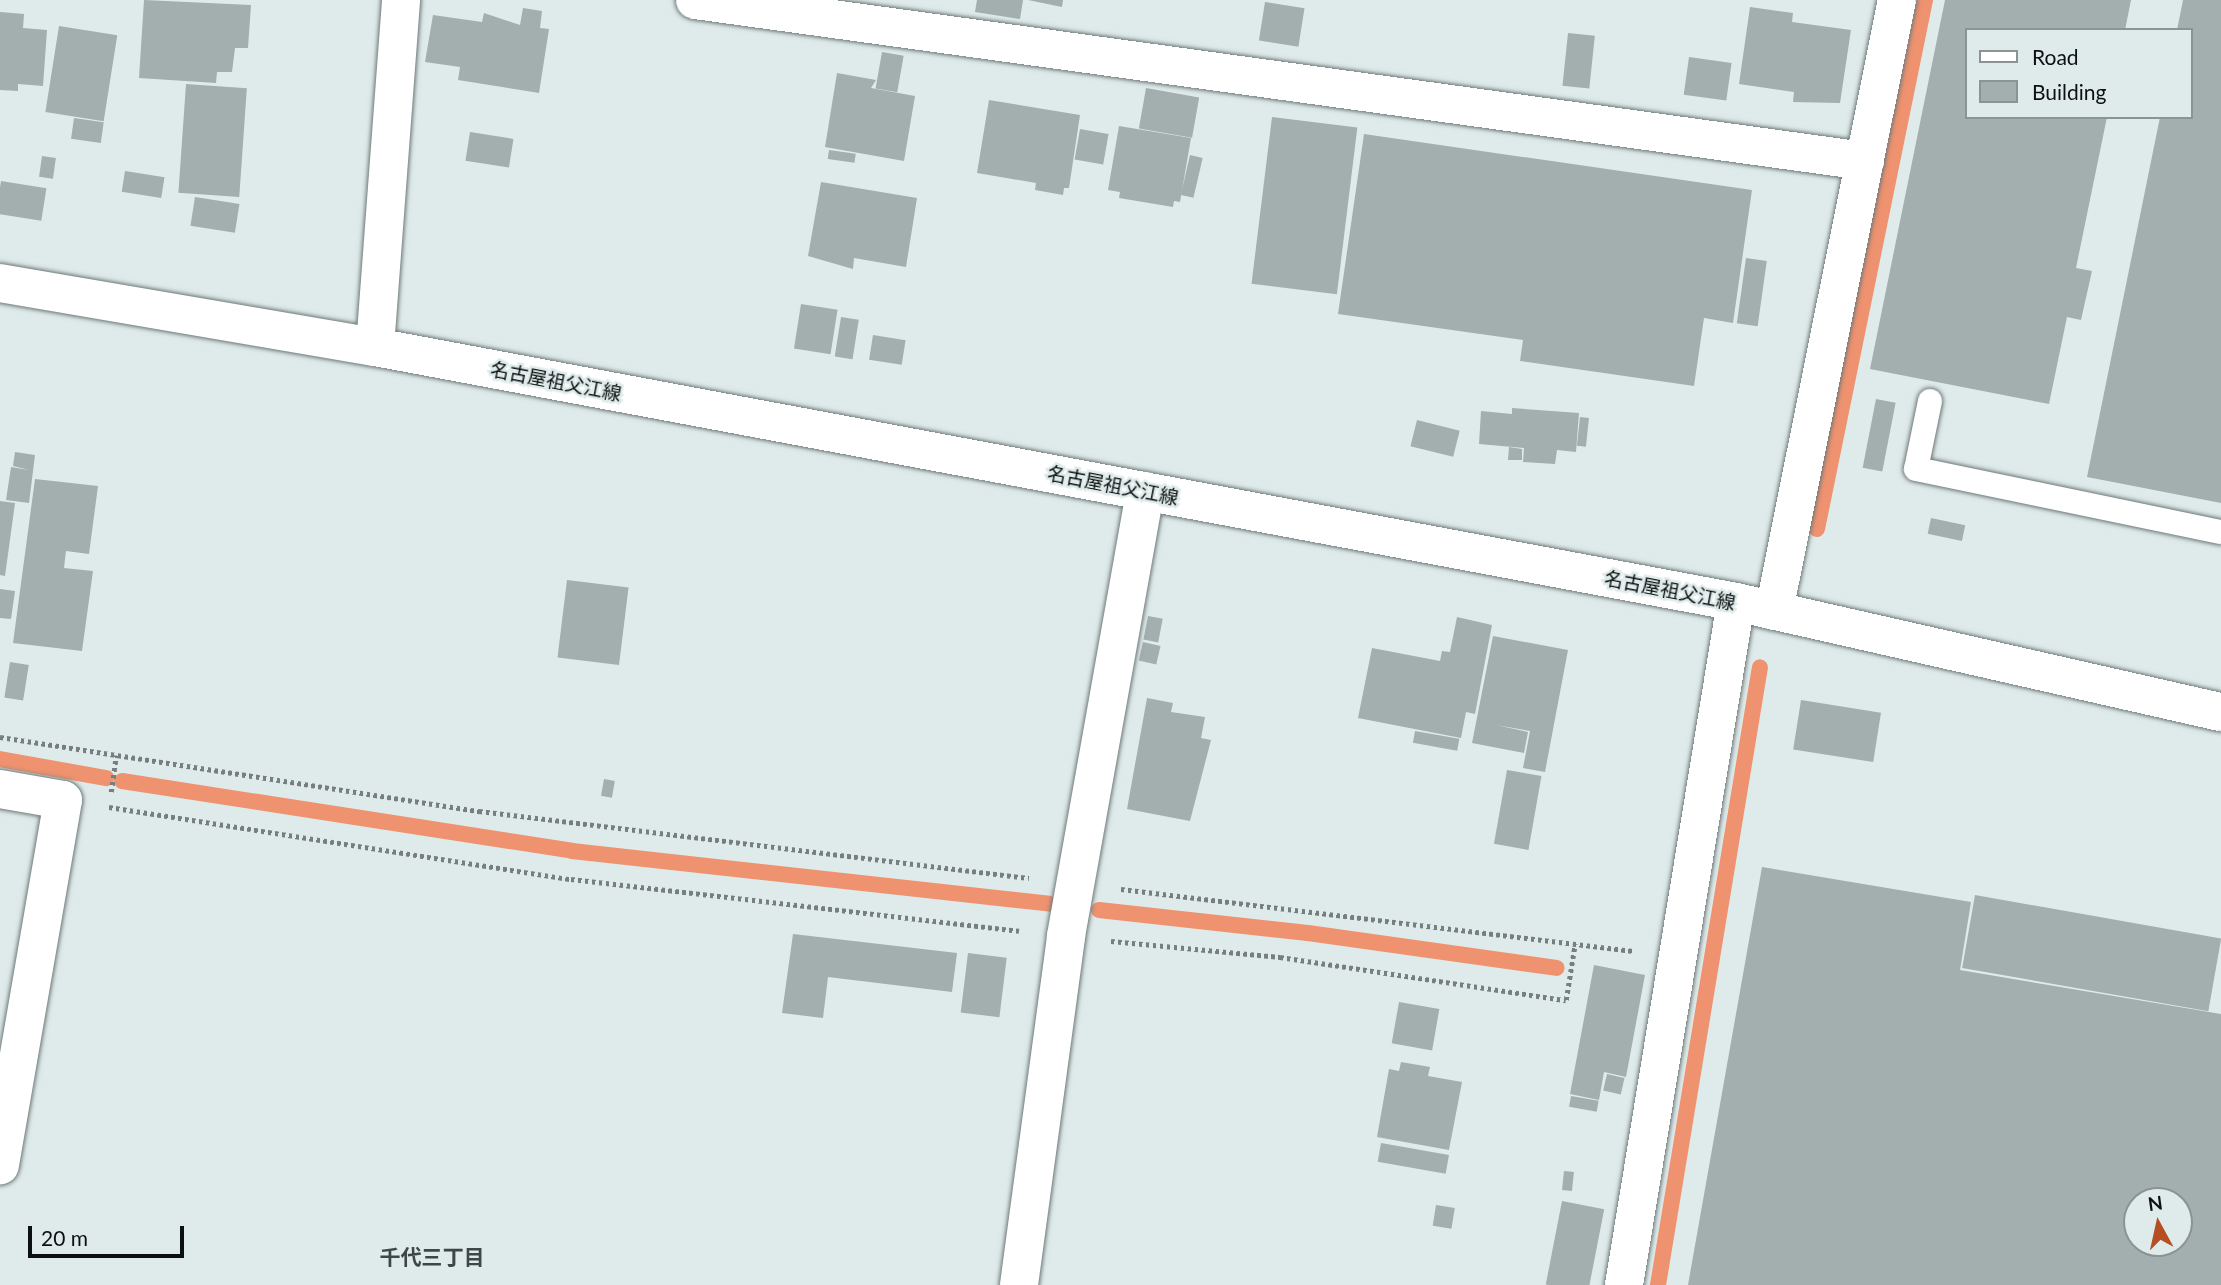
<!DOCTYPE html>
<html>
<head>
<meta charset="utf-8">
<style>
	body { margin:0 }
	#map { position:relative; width:2221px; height:1285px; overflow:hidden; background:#dfebea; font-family:Lato,"Noto Sans JP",sans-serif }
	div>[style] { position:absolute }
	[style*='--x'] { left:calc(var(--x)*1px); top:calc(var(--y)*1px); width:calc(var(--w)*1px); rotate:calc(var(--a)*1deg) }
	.stream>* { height:16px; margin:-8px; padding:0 8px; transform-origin:8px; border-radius:8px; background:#ef926f }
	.building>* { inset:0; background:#a3aeae; transform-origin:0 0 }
	.path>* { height:4.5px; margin-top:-2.25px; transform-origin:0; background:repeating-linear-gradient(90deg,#767e7e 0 3.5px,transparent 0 7px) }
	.roads { filter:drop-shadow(0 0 2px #6e7979) drop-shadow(0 0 2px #6e7979) }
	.lane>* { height:24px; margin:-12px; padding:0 12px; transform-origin:12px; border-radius:12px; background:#fff }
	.street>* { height:38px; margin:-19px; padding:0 19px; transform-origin:19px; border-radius:19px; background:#fff }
	.primary>* { height:38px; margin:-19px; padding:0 19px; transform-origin:19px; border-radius:19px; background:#fff }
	span { translate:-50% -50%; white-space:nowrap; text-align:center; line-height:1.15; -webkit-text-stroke:5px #dfebea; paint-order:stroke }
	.street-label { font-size:19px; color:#0c1010 }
	.neighbourhood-label { font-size:21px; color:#3d4747; font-weight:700 }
	.legend { position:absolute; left:1965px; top:28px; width:228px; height:91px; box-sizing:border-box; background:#dfebea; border:2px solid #8b9393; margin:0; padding:9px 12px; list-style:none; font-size:21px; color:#0c1010 }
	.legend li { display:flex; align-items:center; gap:14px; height:35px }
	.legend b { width:35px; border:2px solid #8b9393 }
	.north { position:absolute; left:2123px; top:1187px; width:70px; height:70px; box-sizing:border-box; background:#dfebea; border:2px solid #8b9393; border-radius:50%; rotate:352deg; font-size:19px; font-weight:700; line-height:28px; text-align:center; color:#0c1010 }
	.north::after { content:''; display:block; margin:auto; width:24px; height:32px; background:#b54e23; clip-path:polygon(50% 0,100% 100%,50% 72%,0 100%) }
	.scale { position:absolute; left:28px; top:1226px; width:156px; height:32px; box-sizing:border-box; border:4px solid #0c1010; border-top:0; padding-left:9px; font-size:21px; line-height:24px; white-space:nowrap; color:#0c1010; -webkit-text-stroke:5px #dfebea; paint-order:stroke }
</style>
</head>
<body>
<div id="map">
	<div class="stream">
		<i style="--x:1817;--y:529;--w:540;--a:-78.46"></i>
		<i style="--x:0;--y:759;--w:108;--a:10.2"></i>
		<i style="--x:122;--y:781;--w:455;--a:8.8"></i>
		<i style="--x:572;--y:851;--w:480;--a:6.3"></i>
		<i style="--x:1099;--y:910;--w:210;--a:6.3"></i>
		<i style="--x:1308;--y:933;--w:251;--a:8"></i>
		<i style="--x:1658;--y:1285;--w:626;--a:-80.63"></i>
	</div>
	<div class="building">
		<i style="clip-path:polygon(144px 0,251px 5px,248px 48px,235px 48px,232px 72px,217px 72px,216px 83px,139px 78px)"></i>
		<i style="clip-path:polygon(977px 0,1023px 0,1020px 19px,975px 12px)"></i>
		<i style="clip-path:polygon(1028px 0,1063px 0,1062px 7px)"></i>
		<i style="clip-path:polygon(1945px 0,2131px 0,2125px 30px,1967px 30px,1967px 117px,2107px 117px,2076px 268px,2092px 271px,2081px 320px,2067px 317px,2049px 404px,1870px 369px)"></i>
		<i style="clip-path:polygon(2183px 0,2221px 0,2221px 503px,2087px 477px,2160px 117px,2191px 117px,2191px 30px,2177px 30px)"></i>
		<i style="left:1265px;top:2px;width:40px;height:39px;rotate:9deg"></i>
		<i style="clip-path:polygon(1750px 7px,1793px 13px,1792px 22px,1851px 30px,1840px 103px,1793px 102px,1794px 92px,1739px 84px)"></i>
		<i style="clip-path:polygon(523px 8px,542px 11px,540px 28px,549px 29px,539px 93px,458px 80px,460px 67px,425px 62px,433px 15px,482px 22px,484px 13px,520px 25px)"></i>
		<i style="clip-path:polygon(0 12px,24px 14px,23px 28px,47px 30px,43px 86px,18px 84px,18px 91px,0 90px)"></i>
		<i style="left:59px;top:26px;width:59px;height:87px;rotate:9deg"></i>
		<i style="left:1568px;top:33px;width:27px;height:53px;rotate:6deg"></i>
		<i style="left:882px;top:52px;width:22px;height:37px;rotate:10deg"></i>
		<i style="left:1689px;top:57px;width:43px;height:38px;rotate:8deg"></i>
		<i style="clip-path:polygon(837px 73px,876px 80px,871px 88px,915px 96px,904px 161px,825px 147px)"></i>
		<i style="left:186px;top:84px;width:61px;height:109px;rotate:4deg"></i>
		<i style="left:1146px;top:88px;width:54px;height:41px;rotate:10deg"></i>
		<i style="clip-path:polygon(989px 100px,1080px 115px,1069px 188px,1064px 188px,1063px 195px,1035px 190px,1036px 183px,977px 173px)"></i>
		<i style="left:1272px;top:117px;width:86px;height:168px;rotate:7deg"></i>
		<i style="left:74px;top:118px;width:30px;height:21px;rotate:8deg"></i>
		<i style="clip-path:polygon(1119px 126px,1191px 138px,1180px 202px,1174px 201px,1173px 207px,1119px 198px,1120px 192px,1108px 190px)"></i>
		<i style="left:1080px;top:129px;width:29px;height:31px;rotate:10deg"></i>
		<i style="left:470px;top:132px;width:44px;height:29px;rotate:9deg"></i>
		<i style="clip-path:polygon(1364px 134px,1752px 190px,1733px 323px,1704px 318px,1694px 386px,1520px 361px,1523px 340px,1338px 314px)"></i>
		<i style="left:829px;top:150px;width:27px;height:9px;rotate:8deg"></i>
		<i style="left:1190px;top:155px;width:13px;height:41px;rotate:13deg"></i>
		<i style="left:42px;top:156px;width:14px;height:21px;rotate:8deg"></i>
		<i style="left:125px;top:171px;width:40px;height:21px;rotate:9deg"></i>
		<i style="left:1px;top:181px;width:46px;height:33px;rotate:9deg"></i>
		<i style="clip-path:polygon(821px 182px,917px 198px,906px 267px,854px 258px,853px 269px,808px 256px)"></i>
		<i style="left:195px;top:197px;width:45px;height:29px;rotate:9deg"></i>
		<i style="left:1746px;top:258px;width:21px;height:66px;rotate:8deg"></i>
		<i style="left:801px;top:304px;width:37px;height:45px;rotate:9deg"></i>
		<i style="left:841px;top:317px;width:18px;height:40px;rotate:9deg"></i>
		<i style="left:873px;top:335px;width:33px;height:25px;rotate:9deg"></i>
		<i style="left:1876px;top:399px;width:20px;height:70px;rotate:11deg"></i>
		<i style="clip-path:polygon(1512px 408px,1579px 413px,1576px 452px,1557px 450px,1555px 464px,1523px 462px,1524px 448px,1479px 444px,1481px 411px,1512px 414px)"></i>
		<i style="left:1580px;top:417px;width:9px;height:29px;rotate:6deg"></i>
		<i style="left:1417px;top:420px;width:44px;height:27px;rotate:14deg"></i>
		<i style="clip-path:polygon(1509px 447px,1522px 449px,1522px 460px,1508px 460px)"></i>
		<i style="clip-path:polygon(15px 452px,35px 455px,29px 503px,6px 500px,11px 467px,29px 470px,13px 466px)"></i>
		<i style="clip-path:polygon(35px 479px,98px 486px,89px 554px,66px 551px,64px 568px,93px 571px,82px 651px,13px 643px)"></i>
		<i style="clip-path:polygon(0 501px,15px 503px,5px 576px,0 575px)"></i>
		<i style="left:1931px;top:518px;width:35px;height:16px;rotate:12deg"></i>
		<i style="left:567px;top:580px;width:62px;height:78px;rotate:7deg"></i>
		<i style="clip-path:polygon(0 589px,15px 591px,11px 619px,0 618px)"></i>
		<i style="left:1148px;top:616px;width:15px;height:24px;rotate:11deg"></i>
		<i style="clip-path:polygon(1457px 617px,1492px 625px,1475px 714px,1466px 712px,1461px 738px,1358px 718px,1372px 648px,1440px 661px,1442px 651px,1450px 652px)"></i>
		<i style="clip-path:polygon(1493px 636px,1568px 650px,1545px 772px,1523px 768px,1530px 731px,1496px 725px,1528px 732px,1524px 753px,1472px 743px)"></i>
		<i style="left:1143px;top:642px;width:18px;height:19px;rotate:13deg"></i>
		<i style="left:10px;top:662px;width:19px;height:36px;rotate:9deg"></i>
		<i style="clip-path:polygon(1147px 698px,1173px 703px,1171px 712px,1205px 717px,1201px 738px,1211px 740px,1190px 821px,1127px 809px)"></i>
		<i style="left:1801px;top:700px;width:81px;height:50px;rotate:9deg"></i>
		<i style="left:1415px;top:731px;width:45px;height:12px;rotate:10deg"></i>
		<i style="left:1507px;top:770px;width:35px;height:75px;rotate:10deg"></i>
		<i style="left:604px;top:779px;width:11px;height:17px;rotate:10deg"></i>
		<i style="clip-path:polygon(evenodd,1762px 867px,1971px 902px,1960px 970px,2221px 1014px,2221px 1285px,1688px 1285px,1762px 867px,2137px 1201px,2179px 1201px,2179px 1243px,2137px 1243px,2137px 1201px)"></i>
		<i style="left:1975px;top:895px;width:250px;height:74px;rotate:10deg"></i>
		<i style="clip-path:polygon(793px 934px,957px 953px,952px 992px,828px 977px,823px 1018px,782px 1013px)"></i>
		<i style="left:968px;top:953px;width:39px;height:60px;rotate:7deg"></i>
		<i style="clip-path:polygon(1594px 965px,1645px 975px,1626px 1077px,1604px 1072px,1599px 1100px,1570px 1094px)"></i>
		<i style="left:1399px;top:1002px;width:41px;height:42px;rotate:10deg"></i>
		<i style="clip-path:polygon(1401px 1062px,1430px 1067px,1428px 1076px,1462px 1082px,1449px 1150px,1377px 1137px,1389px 1069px,1399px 1071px)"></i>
		<i style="left:1607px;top:1074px;width:18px;height:17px;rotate:13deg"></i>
		<i style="left:1571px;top:1096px;width:28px;height:11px;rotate:10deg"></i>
		<i style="left:1381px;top:1143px;width:69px;height:19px;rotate:10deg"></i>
		<i style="left:1564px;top:1171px;width:10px;height:19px;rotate:6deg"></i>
		<i style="left:1562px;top:1201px;width:43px;height:85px;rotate:11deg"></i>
		<i style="left:1436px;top:1205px;width:19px;height:21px;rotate:9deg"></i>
	</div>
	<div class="path">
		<i style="--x:0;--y:737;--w:485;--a:8.8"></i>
		<i style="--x:479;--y:811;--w:554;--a:6.95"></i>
		<i style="--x:111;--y:792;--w:37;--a:-82"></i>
		<i style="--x:109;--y:807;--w:468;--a:8.9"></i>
		<i style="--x:571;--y:879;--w:451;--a:6.6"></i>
		<i style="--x:1121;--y:889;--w:516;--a:6.9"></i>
		<i style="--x:1111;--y:941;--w:170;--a:5.4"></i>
		<i style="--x:1280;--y:957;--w:289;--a:8.6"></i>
		<i style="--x:1566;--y:1000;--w:57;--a:-80.9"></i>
	</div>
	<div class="roads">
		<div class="lane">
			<i style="--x:1930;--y:401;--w:69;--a:101.6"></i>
			<i style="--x:1916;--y:469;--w:311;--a:11.7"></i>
		</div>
		<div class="street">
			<i style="--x:695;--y:0;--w:1181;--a:7.84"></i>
			<i style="--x:375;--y:347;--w:348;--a:-85.7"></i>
			<i style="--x:1774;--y:611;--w:623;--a:-78.62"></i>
			<i style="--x:0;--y:789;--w:64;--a:9.9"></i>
			<i style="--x:63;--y:800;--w:371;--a:99.8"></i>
			<i style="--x:1019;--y:1285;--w:352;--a:-82.3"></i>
			<i style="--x:1066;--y:936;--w:452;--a:-79.9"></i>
			<i style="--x:1624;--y:1285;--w:692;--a:-80.69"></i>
		</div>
		<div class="primary">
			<i style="--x:0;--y:283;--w:380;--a:9.7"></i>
			<i style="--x:375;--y:347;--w:1385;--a:10.61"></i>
			<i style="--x:1736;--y:602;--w:497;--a:12.8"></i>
		</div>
	</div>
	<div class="street-label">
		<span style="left:556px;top:381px;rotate:11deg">名古屋祖父江線</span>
		<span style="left:1113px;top:485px;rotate:11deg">名古屋祖父江線</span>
		<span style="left:1670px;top:590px;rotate:11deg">名古屋祖父江線</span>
	</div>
	<div class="neighbourhood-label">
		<span style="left:432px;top:1257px">千代三丁目</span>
	</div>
	<ul class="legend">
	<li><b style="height:9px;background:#fff"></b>Road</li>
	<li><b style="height:19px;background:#a3aeae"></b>Building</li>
	</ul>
	<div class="north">N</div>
	<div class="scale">20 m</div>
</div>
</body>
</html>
